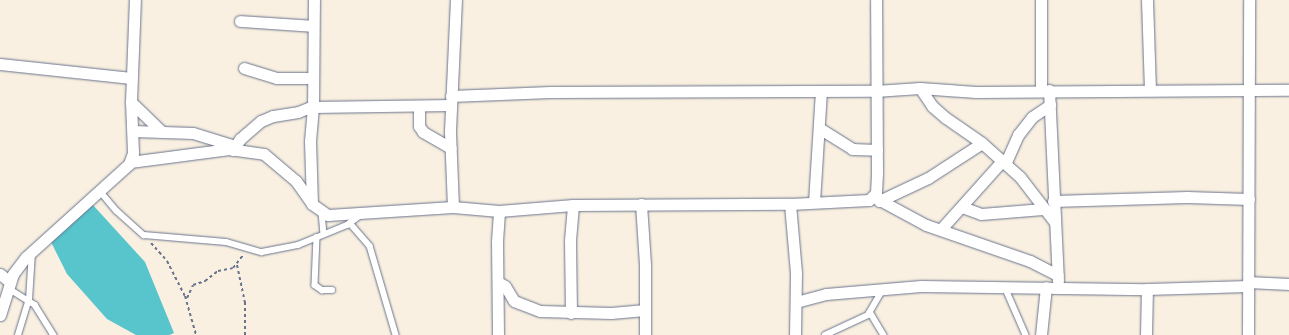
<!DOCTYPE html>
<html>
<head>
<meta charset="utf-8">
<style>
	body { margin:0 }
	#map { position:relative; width:1289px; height:335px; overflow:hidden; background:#f9f0e1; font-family:Alegreya,serif }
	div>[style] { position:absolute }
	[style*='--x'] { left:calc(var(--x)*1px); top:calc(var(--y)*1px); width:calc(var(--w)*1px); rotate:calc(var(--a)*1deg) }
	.water>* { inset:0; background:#57c5cb }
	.path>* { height:2px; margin-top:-1px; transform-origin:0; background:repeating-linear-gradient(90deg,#69738c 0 3px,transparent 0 6px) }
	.roads { filter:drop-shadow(0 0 1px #69738c) drop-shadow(0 0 1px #69738c) }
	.service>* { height:5.5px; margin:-2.75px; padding:0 2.75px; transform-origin:2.75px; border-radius:2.75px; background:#fff }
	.minor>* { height:11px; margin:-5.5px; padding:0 5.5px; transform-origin:5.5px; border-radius:5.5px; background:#fff }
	span { translate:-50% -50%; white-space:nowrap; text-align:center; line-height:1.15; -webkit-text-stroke:4px #fff; paint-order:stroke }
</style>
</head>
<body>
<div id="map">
	<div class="water">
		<i style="clip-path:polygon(92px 204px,145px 262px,174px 333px,169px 335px,136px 335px,107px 319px,67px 274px,49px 238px)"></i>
	</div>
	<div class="path">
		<i style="--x:151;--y:243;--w:24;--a:48"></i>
		<i style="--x:167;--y:261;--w:39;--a:63"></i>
		<i style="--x:185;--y:296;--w:41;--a:74.2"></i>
		<i style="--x:237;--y:265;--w:38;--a:78"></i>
		<i style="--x:245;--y:302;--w:33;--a:90"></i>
		<i style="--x:187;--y:298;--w:14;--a:-65"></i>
		<i style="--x:193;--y:285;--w:13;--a:-18"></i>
		<i style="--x:205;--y:281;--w:16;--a:-38"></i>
		<i style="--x:218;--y:271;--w:15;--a:-11"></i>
		<i style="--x:233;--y:268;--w:18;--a:-52"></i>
	</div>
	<div class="roads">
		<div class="service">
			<i style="--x:100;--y:191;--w:26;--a:50"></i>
			<i style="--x:117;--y:211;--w:36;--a:42"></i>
			<i style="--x:144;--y:235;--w:82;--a:4.9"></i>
			<i style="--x:226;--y:242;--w:37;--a:16"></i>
			<i style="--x:262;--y:252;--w:37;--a:-11"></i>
			<i style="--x:298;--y:245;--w:53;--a:-22.2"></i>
			<i style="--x:347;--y:225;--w:17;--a:-36"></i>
			<i style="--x:322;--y:212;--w:22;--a:85"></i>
			<i style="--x:350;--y:223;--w:30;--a:49"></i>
			<i style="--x:370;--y:246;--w:93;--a:73.7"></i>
			<i style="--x:317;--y:237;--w:48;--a:92.4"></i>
			<i style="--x:315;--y:285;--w:9;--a:36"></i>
			<i style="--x:322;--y:290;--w:10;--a:0"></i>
			<i style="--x:1005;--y:287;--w:52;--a:66.4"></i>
			<i style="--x:8;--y:288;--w:32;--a:32"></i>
			<i style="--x:35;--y:305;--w:36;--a:58"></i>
			<i style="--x:870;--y:312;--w:27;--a:59"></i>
			<i style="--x:18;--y:335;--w:37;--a:-73"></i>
			<i style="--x:29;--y:300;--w:48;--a:-86.4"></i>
			<i style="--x:825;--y:335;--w:47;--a:-24.9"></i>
			<i style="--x:868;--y:315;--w:30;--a:-60"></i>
		</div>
		<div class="minor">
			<i style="--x:1041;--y:0;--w:90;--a:90"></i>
			<i style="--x:1147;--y:0;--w:90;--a:88.1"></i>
			<i style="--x:240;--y:21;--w:73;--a:3.9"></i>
			<i style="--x:0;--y:64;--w:132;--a:6.1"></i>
			<i style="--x:244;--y:68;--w:34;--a:17"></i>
			<i style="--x:277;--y:78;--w:36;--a:0"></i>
			<i style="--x:920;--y:88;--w:22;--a:56"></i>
			<i style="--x:932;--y:106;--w:18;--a:41"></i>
			<i style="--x:946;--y:118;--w:44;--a:34.8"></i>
			<i style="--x:982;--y:143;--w:51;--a:41.8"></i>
			<i style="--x:1020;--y:177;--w:56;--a:52.3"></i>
			<i style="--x:1049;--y:90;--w:191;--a:87.3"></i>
			<i style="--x:451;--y:96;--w:99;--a:-2.3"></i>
			<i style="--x:550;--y:92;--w:325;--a:-0.2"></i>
			<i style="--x:875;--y:91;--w:45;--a:-3.8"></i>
			<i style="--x:920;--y:88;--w:56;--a:4.1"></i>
			<i style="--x:976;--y:92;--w:313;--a:-0.4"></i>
			<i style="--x:131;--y:102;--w:42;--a:44"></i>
			<i style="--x:419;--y:106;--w:20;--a:90"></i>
			<i style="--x:419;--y:126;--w:7;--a:56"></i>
			<i style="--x:423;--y:132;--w:32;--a:30"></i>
			<i style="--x:313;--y:107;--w:138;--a:-0.8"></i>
			<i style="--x:819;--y:128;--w:39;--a:32"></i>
			<i style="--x:852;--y:149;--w:25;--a:2"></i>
			<i style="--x:133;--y:131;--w:60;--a:1.9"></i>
			<i style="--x:193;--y:133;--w:44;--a:17.2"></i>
			<i style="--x:233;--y:150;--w:13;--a:-58"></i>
			<i style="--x:240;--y:139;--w:28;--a:-41"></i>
			<i style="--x:261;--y:121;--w:13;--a:-23"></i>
			<i style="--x:273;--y:116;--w:25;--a:-9"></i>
			<i style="--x:298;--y:112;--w:16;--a:-22"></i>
			<i style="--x:130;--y:162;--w:100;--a:-7.5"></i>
			<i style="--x:229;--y:149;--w:35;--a:8"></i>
			<i style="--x:264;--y:154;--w:42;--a:40.2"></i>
			<i style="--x:296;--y:181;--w:28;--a:55"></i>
			<i style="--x:312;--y:204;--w:19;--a:35"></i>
			<i style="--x:328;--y:215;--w:125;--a:-3.7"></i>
			<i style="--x:453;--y:207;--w:46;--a:5"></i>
			<i style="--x:499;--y:211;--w:74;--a:-4.6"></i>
			<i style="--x:573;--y:205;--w:217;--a:-0.3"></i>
			<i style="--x:790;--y:204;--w:79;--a:-2.9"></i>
			<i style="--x:869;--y:200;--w:10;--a:-45"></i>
			<i style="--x:876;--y:193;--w:20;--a:-87"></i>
			<i style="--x:877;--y:173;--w:173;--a:-90.3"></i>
			<i style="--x:1006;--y:162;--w:30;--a:-66"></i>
			<i style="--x:1018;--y:135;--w:23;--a:-52"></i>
			<i style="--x:1032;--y:117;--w:22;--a:-34"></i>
			<i style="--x:874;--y:197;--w:59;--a:28.3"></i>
			<i style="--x:926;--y:225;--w:110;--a:19.1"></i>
			<i style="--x:1030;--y:261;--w:31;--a:27"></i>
			<i style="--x:879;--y:201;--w:54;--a:-25.1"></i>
			<i style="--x:928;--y:178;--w:64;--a:-32.9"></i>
			<i style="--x:1053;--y:201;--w:134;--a:-1.7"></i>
			<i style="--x:1187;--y:197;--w:62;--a:1.8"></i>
			<i style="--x:814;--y:202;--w:111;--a:-86.4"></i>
			<i style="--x:312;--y:204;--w:63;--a:-91.8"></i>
			<i style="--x:310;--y:141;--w:32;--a:-85"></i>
			<i style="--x:313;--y:109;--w:109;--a:-89.5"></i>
			<i style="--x:641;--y:204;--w:61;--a:86.2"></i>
			<i style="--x:645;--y:265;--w:70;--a:90"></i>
			<i style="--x:790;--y:204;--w:69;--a:85"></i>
			<i style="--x:796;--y:273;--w:62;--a:90.9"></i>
			<i style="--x:453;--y:207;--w:76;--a:-92.3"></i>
			<i style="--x:450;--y:131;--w:131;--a:-87.4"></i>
			<i style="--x:962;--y:207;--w:20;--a:20"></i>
			<i style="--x:981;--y:214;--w:62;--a:-4.6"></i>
			<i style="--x:941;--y:229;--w:93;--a:-48.1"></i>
			<i style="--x:0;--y:274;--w:13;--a:39"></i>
			<i style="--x:498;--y:282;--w:8;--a:30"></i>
			<i style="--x:505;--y:286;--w:17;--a:59"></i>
			<i style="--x:514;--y:301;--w:28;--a:21"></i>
			<i style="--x:540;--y:311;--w:71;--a:1.6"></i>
			<i style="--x:611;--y:313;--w:34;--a:-5"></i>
			<i style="--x:1248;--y:282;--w:41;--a:2.8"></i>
			<i style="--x:796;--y:302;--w:31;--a:-15"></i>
			<i style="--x:826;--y:294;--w:95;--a:-4.8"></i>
			<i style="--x:921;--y:286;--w:226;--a:0.8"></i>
			<i style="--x:1147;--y:289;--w:101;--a:-1.7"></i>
			<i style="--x:571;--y:313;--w:73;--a:-90.8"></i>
			<i style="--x:570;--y:240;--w:35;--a:-85"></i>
			<i style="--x:0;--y:315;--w:43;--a:-72.4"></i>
			<i style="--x:13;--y:274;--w:21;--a:-53"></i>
			<i style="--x:26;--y:257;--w:139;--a:-42.1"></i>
			<i style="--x:129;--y:164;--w:12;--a:-70"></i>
			<i style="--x:133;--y:153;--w:51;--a:-92.2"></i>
			<i style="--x:131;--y:102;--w:102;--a:-87.8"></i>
			<i style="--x:498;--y:335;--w:94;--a:-90.6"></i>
			<i style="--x:497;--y:241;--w:30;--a:-86"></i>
			<i style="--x:1041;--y:335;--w:48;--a:-84.1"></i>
			<i style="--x:1146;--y:335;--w:46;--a:-88.8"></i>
			<i style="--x:1248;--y:335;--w:335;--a:-89.8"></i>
		</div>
	</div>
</div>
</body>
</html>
